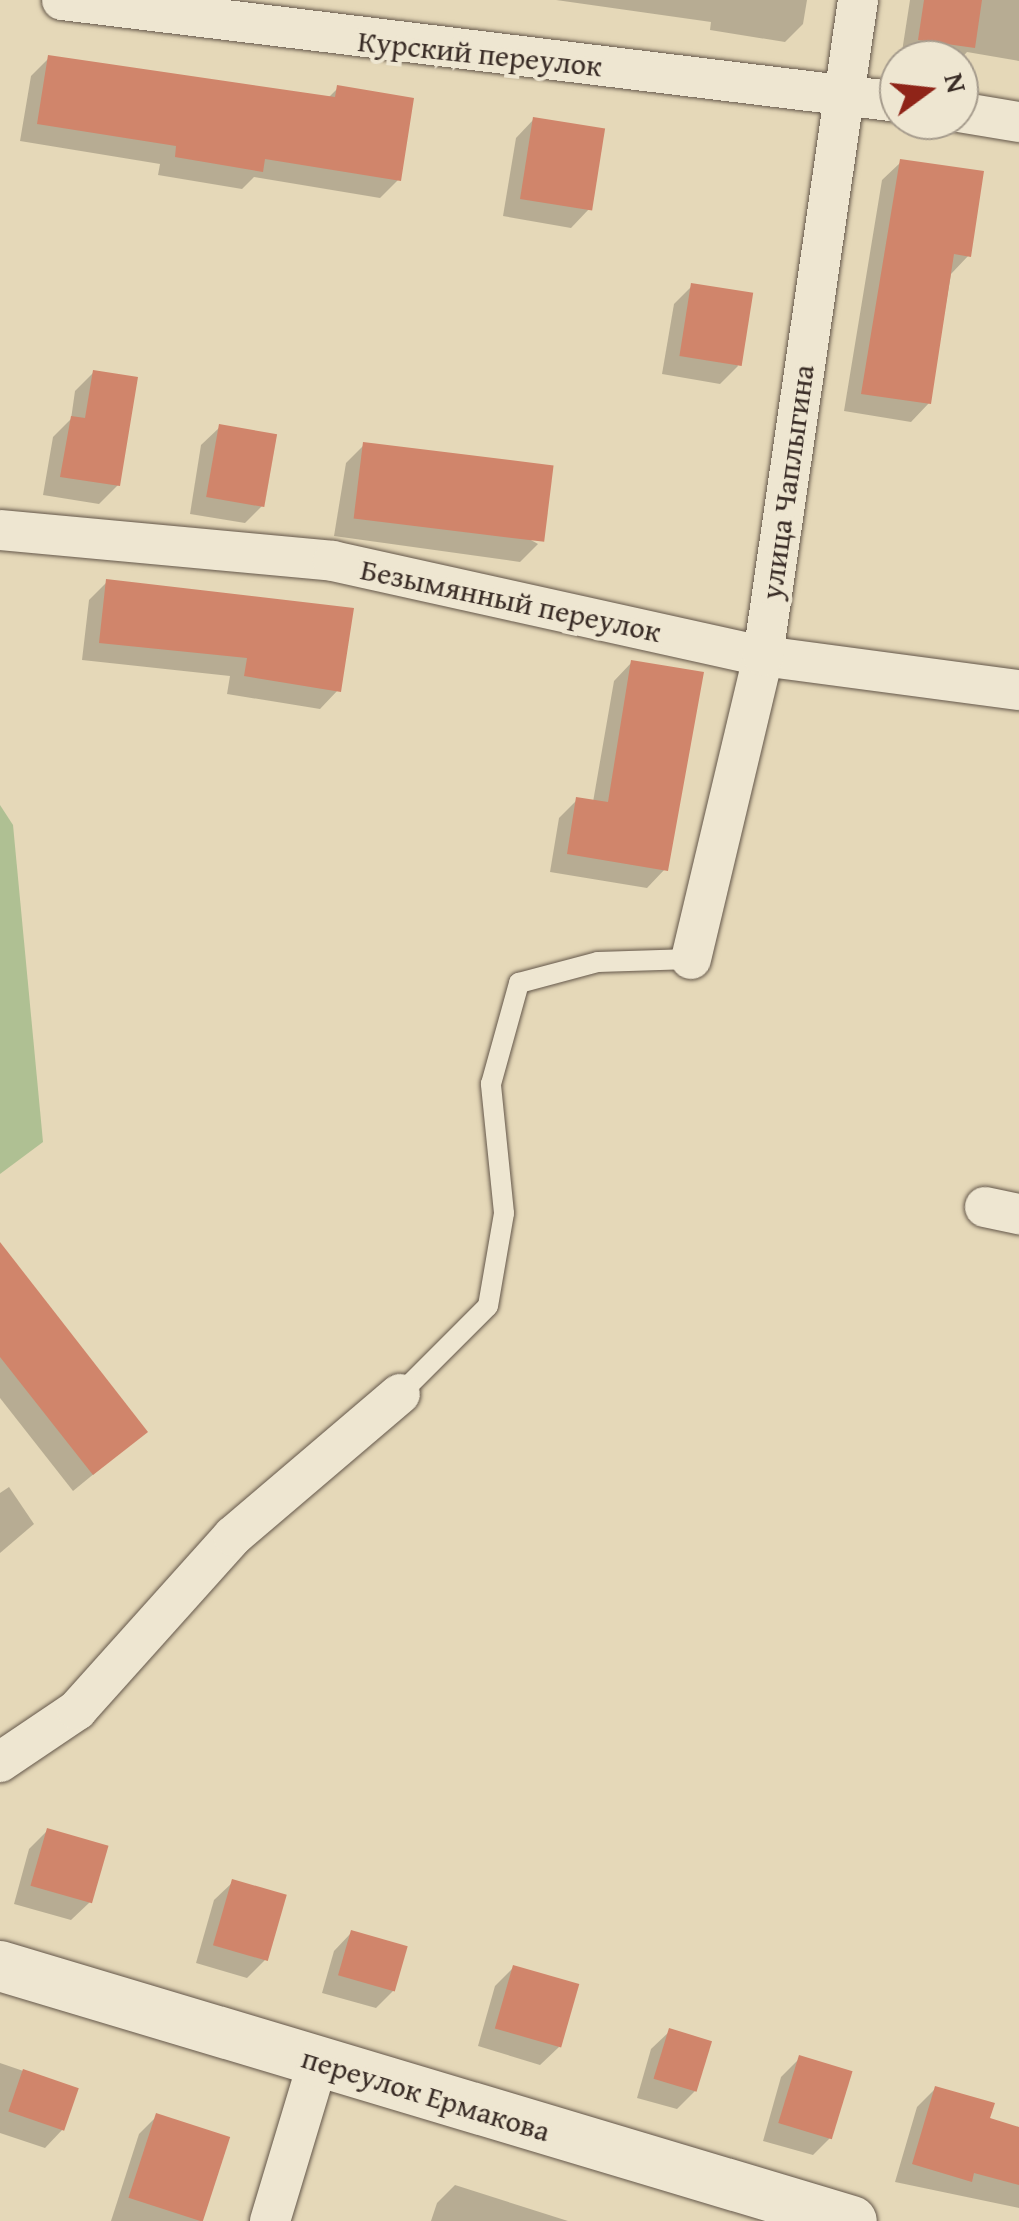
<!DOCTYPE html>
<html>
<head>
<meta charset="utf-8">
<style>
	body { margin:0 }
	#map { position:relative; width:1019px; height:2221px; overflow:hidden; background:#e5d8b8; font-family:"Gentium Book Plus",serif }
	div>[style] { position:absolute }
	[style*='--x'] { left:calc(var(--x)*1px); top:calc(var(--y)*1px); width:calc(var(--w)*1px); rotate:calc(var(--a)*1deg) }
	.green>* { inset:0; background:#afc093 }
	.shadow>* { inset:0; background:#0003 }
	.building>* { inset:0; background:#d0856b; transform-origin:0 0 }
	.roads { filter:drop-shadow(0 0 2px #64574a) drop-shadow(0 0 2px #64574a) }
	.service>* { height:20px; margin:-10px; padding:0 10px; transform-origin:10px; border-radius:10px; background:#eee6d1 }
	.minor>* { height:40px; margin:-20px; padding:0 20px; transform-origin:20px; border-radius:20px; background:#eee6d1 }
	.tertiary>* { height:50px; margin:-25px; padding:0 25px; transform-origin:25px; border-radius:25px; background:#eee6d1 }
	span { translate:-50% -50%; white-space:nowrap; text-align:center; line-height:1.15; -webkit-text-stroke:8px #eee6d1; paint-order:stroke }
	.street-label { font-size:30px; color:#392c26 }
	.north { position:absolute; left:879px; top:40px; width:100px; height:100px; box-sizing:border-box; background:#eee6d1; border:2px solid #a69c8d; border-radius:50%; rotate:75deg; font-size:28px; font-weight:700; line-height:40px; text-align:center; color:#392c26 }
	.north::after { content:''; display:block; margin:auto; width:35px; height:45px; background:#8f2418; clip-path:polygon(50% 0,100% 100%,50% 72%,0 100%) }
</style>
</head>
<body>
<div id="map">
	<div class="green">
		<i style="clip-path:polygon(0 805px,13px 825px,43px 1142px,0 1174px)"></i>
	</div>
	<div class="shadow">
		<i style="clip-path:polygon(556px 0,807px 0,803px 24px,785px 42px,710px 30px,711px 22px)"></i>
		<i style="clip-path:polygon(910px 0,1019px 0,1019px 61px,967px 52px,959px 61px,901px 58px)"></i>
		<i style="clip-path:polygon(49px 58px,327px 99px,338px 88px,398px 180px,380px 198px,254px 177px,242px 189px,158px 175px,160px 164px,20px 141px,31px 76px)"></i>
		<i style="clip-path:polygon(534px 119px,589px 209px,571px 228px,503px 216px,516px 138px)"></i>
		<i style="clip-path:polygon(901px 162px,969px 255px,951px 274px,929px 403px,911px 422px,844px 411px,882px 180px)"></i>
		<i style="clip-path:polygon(692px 286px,738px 366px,720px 384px,662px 374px,674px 304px)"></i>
		<i style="clip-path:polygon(94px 372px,118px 485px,99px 504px,43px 495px,53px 437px,71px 419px,75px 391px)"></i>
		<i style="clip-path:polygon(220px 427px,263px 505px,245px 523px,190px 514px,201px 445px)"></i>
		<i style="clip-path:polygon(364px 445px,538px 544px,520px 562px,334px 536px,346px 463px)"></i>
		<i style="clip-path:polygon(107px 582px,338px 690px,320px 709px,227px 694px,230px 676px,82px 660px,89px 600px)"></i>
		<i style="clip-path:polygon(632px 662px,665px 869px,647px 888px,550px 872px,559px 818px,577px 800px,593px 802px,614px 681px)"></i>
		<i style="clip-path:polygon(0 1276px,145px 1432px,73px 1491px,0 1398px)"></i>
		<i style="clip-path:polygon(9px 1487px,34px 1524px,0 1553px,0 1493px)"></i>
		<i style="clip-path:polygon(47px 1831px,90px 1902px,71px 1920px,14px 1904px,29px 1849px)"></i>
		<i style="clip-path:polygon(233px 1882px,265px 1960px,247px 1978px,196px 1963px,214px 1900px)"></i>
		<i style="clip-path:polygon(352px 1932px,394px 1990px,376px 2008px,322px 1993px,334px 1951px)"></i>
		<i style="clip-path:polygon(513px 1968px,559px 2047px,540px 2065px,478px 2046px,495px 1986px)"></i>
		<i style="clip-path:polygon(670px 2031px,695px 2091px,677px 2109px,637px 2098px,651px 2049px)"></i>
		<i style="clip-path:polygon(800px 2058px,831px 2137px,813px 2155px,763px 2141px,781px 2077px)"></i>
		<i style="clip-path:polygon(0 2063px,76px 2089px,63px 2129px,45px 2148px,0 2133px)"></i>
		<i style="clip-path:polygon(935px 2089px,987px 2120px,1019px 2129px,1019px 2208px,895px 2182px,917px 2107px)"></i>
		<i style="clip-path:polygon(157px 2116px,226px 2139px,202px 2221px,111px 2221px,139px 2134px)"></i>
		<i style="clip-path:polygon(455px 2185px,568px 2221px,431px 2221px,437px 2203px)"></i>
	</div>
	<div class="building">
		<i style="clip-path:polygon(924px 0,982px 0,975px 48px,918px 40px)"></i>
		<i style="clip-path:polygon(48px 55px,335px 97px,337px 85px,414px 98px,401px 181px,265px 159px,263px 172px,175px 157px,176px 146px,37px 124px)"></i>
		<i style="left:533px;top:117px;width:73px;height:83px;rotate:9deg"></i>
		<i style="clip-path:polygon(900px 159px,984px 171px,971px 257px,954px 254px,931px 404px,861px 394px)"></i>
		<i style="left:691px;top:283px;width:63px;height:74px;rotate:9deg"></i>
		<i style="clip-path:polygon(93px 370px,138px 377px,120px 486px,60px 477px,71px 416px,85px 418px)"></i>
		<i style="left:219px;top:424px;width:59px;height:74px;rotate:10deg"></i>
		<i style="left:363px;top:442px;width:192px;height:77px;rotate:7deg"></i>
		<i style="clip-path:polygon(106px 579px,354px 608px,341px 692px,244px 676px,247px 658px,99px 643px)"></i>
		<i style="clip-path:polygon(631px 660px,704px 672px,668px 871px,567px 854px,576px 797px,608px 802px)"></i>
		<i style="clip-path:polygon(0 1242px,148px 1432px,93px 1475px,0 1357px)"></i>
		<i style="left:47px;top:1828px;width:64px;height:60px;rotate:16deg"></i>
		<i style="left:232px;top:1879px;width:57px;height:69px;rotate:16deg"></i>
		<i style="left:351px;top:1930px;width:59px;height:47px;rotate:16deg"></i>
		<i style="left:513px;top:1965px;width:69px;height:66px;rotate:16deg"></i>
		<i style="left:669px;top:2028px;width:45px;height:53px;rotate:17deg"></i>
		<i style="left:799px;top:2055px;width:56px;height:71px;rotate:17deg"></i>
		<i style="left:23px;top:2069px;width:59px;height:45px;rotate:19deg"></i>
		<i style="clip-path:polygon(935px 2086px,995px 2103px,990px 2118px,1019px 2127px,1019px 2185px,974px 2173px,972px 2182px,912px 2164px)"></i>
		<i style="left:156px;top:2113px;width:78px;height:89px;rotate:18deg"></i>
	</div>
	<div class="roads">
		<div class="service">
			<i style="--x:400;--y:1394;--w:124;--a:-45"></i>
			<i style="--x:488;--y:1306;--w:94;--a:-80.2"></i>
			<i style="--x:504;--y:1213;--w:130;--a:-95.8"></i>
			<i style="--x:491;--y:1084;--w:105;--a:-74.5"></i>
			<i style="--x:519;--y:983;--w:82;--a:-14.9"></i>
			<i style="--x:598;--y:962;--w:93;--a:-1.8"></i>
		</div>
		<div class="minor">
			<i style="--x:62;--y:0;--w:843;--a:6.95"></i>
			<i style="--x:959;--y:112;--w:61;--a:9.5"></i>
			<i style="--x:0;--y:530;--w:334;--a:5.3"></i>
			<i style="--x:333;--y:561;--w:440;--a:12.5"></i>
			<i style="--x:763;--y:656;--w:258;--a:7.6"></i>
			<i style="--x:691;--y:959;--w:311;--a:-76.6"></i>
			<i style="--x:763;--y:656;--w:663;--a:-81.76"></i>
			<i style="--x:985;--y:1207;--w:35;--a:12"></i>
			<i style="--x:0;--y:1762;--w:93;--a:-34"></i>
			<i style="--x:77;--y:1710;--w:234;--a:-48.1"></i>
			<i style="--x:233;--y:1536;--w:219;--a:-40.4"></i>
			<i style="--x:270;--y:2221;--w:166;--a:-73.2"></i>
		</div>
		<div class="tertiary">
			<i style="--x:0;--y:1966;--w:889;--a:16.66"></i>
		</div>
	</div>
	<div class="street-label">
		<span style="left:480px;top:53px;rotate:6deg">Курский переулок</span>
		<span style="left:787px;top:482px;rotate:-82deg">улица Чаплыгина</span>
		<span style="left:511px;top:600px;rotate:12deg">Безымянный переулок</span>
		<span style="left:426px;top:2094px;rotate:17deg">переулок Ермакова</span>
	</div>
	<div class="north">N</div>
</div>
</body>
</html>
